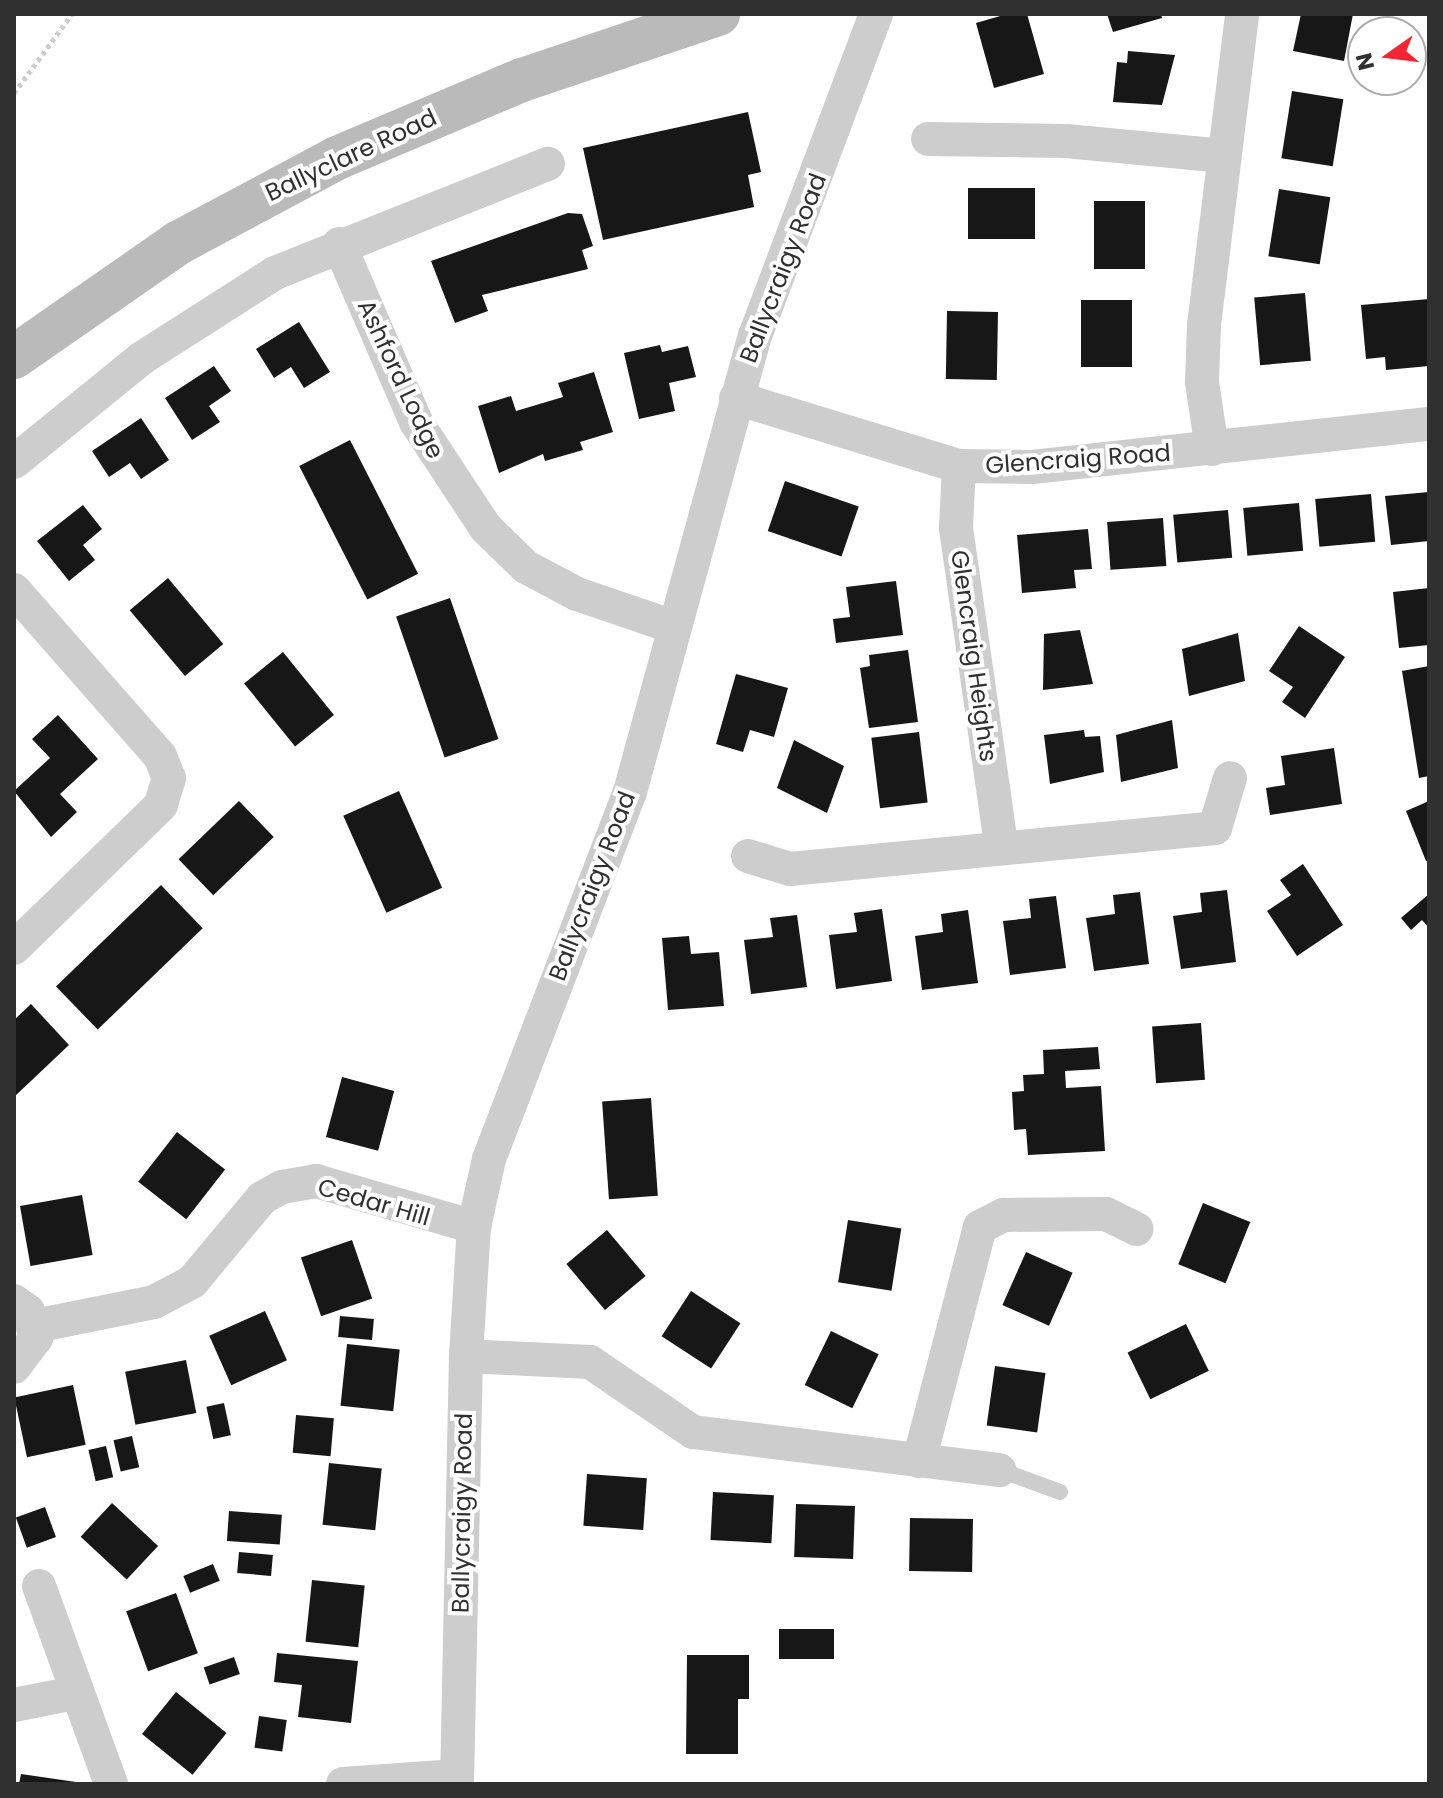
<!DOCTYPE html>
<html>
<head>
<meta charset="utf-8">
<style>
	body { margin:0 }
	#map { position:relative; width:1443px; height:1798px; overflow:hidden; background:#fff; font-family:Poppins,sans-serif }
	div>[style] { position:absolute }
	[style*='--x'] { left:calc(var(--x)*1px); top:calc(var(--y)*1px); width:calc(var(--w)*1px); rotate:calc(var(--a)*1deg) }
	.building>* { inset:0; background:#171717; transform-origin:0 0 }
	.path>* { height:5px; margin-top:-2.5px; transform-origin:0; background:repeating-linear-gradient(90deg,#cdcdcd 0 4px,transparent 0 8px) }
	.lane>* { height:16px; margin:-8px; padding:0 8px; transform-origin:8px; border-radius:8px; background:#cdcdcd }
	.street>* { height:34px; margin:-17px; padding:0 17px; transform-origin:17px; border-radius:17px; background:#cdcdcd }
	.secondary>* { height:44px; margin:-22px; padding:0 22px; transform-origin:22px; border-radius:22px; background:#bababa }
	span { translate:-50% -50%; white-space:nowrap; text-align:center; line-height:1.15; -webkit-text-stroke:8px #fff; paint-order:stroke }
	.street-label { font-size:24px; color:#303030 }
	.frame { position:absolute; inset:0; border:16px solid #303030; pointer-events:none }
	.north { position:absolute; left:1347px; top:16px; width:80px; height:80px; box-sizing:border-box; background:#fff; border:2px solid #acacac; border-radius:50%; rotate:256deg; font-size:22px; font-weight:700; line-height:32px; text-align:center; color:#303030 }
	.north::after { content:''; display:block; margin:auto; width:28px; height:36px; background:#f52433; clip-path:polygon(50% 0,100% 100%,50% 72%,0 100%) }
</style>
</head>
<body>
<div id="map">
	<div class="building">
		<i style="clip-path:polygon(1007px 14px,1027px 14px,1044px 74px,994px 88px,976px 23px)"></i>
		<i style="clip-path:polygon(1107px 14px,1161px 14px,1162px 18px,1113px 32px)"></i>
		<i style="clip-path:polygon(1301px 14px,1353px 14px,1344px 61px,1293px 51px)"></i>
		<i style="clip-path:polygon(1128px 51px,1175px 55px,1162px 105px,1113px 102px,1117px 62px,1127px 63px)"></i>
		<i style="left:1292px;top:91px;width:52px;height:68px;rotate:9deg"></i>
		<i style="clip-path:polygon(748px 112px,761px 172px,748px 175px,754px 207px,603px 240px,583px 148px)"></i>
		<i style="left:968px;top:188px;width:67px;height:51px"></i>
		<i style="left:1279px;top:189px;width:52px;height:68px;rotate:9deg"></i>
		<i style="left:1145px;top:201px;width:68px;height:51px;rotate:90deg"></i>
		<i style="clip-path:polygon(568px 213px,582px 214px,593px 246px,582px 250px,588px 269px,482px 295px,488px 311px,455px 323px,431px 261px)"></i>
		<i style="left:1305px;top:293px;width:68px;height:51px;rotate:85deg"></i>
		<i style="clip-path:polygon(1429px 299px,1429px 366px,1386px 370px,1385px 357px,1366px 359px,1361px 305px)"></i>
		<i style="left:1081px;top:300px;width:51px;height:67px"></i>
		<i style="left:947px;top:311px;width:51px;height:68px;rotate:1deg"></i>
		<i style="clip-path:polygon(299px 322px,330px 372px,304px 388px,291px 367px,274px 378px,256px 349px)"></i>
		<i style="clip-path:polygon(660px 345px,662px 352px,688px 346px,696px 377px,669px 383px,675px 411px,639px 419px,624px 353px)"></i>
		<i style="clip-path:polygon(214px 366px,231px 391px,209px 406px,220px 422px,192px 440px,165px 398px)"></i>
		<i style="clip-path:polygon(594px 372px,613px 432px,580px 442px,583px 450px,545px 461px,543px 454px,499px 473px,478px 406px,511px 396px,516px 411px,563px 397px,558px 383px)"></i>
		<i style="clip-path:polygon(141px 418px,169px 460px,141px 479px,130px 463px,109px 477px,92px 451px)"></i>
		<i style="left:350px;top:440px;width:150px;height:57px;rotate:63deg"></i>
		<i style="left:785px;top:481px;width:78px;height:53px;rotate:19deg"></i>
		<i style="clip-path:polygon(1429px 492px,1429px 541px,1391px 545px,1385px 496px)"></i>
		<i style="left:1371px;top:494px;width:48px;height:56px;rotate:85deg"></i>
		<i style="left:1299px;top:503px;width:48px;height:56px;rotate:85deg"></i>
		<i style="clip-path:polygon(83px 505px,102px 529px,83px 545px,95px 560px,69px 581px,37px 541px)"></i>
		<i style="left:1228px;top:510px;width:48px;height:55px;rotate:85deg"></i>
		<i style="left:1163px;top:518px;width:48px;height:56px;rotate:86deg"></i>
		<i style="clip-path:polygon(1088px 529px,1092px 569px,1074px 570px,1076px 588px,1022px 593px,1017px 535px)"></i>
		<i style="left:168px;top:578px;width:86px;height:50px;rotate:50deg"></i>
		<i style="clip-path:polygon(896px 581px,903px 635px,836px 643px,833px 619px,850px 617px,846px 587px)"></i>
		<i style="clip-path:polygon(1429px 588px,1429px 645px,1399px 648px,1393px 592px)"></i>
		<i style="left:450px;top:598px;width:149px;height:57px;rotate:71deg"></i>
		<i style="clip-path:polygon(1299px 626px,1345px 657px,1305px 718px,1282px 702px,1293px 687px,1269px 671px)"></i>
		<i style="clip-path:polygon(1080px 630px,1093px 684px,1043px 690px,1044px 634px)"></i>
		<i style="clip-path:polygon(1238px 633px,1245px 681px,1189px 696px,1182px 649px)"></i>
		<i style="clip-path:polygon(908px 650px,918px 722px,869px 728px,860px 668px,870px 666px,869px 655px)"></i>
		<i style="left:283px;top:652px;width:81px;height:50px;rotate:51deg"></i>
		<i style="clip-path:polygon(1429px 666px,1429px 776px,1419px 778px,1402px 671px)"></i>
		<i style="clip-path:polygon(736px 674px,788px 688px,774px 737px,750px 730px,743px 752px,716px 744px)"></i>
		<i style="clip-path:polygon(58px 715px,98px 759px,60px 794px,77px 812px,51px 837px,14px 791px,50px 758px,32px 739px)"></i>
		<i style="clip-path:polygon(1172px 720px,1178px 768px,1121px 782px,1116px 735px)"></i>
		<i style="clip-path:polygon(1084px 730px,1085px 737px,1100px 736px,1104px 772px,1050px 784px,1044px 735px)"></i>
		<i style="left:919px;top:732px;width:71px;height:48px;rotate:83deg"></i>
		<i style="clip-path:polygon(794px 740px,844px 766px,827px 813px,777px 788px)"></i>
		<i style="clip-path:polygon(1334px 748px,1342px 804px,1270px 815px,1266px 788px,1285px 785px,1281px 756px)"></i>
		<i style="left:399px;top:791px;width:106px;height:61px;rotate:66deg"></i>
		<i style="left:239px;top:801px;width:50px;height:84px;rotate:46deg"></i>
		<i style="clip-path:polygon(1429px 801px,1429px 860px,1426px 861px,1406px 811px)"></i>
		<i style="clip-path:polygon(1303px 864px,1343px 925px,1297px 956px,1267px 911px,1291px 895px,1280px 880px)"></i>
		<i style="left:161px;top:885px;width:60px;height:146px;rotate:46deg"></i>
		<i style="clip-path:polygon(1227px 890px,1236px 962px,1181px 969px,1173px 916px,1202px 912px,1200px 893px)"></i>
		<i style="clip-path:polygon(1140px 892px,1149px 964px,1094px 971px,1086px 918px,1115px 914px,1113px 895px)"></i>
		<i style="clip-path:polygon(1429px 894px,1429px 928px,1422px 920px,1411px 930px,1401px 918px)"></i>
		<i style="clip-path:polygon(1056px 896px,1066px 968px,1010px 975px,1003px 921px,1031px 918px,1029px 899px)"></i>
		<i style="clip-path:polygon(882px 909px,892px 981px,836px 989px,829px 935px,857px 932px,854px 913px)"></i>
		<i style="clip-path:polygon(968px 910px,978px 983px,922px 990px,915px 936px,943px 932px,941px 914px)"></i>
		<i style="clip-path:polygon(797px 915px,807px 987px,751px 994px,744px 940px,773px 937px,770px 918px)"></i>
		<i style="clip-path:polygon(689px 936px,691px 954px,719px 952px,724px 1006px,668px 1010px,662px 938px)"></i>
		<i style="clip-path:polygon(31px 1004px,69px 1045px,14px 1097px,14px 1020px)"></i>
		<i style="left:1201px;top:1023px;width:57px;height:49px;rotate:86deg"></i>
		<i style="clip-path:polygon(1098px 1047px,1100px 1069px,1065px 1071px,1066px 1088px,1101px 1086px,1105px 1151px,1028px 1155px,1026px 1129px,1014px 1130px,1012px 1092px,1024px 1091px,1023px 1075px,1044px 1074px,1043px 1050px)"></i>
		<i style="left:342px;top:1077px;width:54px;height:62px;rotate:15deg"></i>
		<i style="left:651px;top:1098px;width:98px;height:49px;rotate:86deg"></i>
		<i style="left:177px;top:1132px;width:61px;height:63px;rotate:38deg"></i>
		<i style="left:82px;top:1195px;width:61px;height:63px;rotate:80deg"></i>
		<i style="left:1203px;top:1203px;width:51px;height:66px;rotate:22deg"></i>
		<i style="left:848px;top:1220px;width:54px;height:63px;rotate:9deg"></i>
		<i style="left:607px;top:1230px;width:60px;height:53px;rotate:50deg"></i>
		<i style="left:352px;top:1240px;width:62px;height:54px;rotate:71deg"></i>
		<i style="left:1026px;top:1252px;width:51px;height:58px;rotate:24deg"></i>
		<i style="left:691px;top:1291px;width:59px;height:54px;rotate:33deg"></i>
		<i style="left:265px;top:1311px;width:54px;height:61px;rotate:66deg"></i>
		<i style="left:340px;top:1316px;width:34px;height:21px;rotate:5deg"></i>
		<i style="left:1186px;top:1324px;width:52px;height:65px;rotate:64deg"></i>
		<i style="left:831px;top:1331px;width:53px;height:60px;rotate:26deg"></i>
		<i style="left:347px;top:1344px;width:53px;height:62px;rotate:6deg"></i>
		<i style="left:186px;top:1360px;width:54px;height:62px;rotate:79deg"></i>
		<i style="left:995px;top:1366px;width:51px;height:60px;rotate:8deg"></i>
		<i style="left:73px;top:1385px;width:61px;height:60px;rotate:78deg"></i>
		<i style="left:224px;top:1403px;width:33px;height:18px;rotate:78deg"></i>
		<i style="left:296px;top:1415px;width:38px;height:38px;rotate:5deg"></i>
		<i style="left:132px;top:1436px;width:32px;height:19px;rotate:77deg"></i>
		<i style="left:106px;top:1446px;width:32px;height:18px;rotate:77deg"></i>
		<i style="left:329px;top:1463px;width:53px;height:62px;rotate:6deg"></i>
		<i style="left:587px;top:1474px;width:60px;height:52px;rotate:4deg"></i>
		<i style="left:713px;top:1492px;width:61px;height:48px;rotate:3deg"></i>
		<i style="left:112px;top:1503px;width:63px;height:46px;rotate:43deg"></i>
		<i style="left:796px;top:1504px;width:59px;height:53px;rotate:2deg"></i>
		<i style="left:45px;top:1507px;width:32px;height:31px;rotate:70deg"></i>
		<i style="left:229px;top:1511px;width:53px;height:30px;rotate:4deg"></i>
		<i style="left:910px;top:1518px;width:63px;height:53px;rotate:1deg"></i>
		<i style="left:239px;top:1552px;width:34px;height:21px;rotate:5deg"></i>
		<i style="left:213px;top:1564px;width:18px;height:32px;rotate:68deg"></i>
		<i style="left:312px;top:1580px;width:53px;height:62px;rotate:6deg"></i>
		<i style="left:176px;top:1593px;width:64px;height:53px;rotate:70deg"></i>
		<i style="left:779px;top:1629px;width:55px;height:30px"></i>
		<i style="clip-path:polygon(277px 1653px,358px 1661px,351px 1723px,298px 1717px,302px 1685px,274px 1682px)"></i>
		<i style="clip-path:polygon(687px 1655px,749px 1655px,749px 1699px,738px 1699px,738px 1754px,686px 1754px)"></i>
		<i style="left:234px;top:1657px;width:18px;height:32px;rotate:71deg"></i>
		<i style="left:176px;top:1692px;width:65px;height:54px;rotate:39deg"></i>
		<i style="left:259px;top:1716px;width:28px;height:32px;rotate:8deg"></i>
		<i style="clip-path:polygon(21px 1774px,76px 1782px,76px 1784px,19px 1784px)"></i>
	</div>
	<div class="path">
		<i style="--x:14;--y:93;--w:98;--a:-53.7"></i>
	</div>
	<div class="lane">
		<i style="--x:1000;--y:1470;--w:64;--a:20.1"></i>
	</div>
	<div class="street">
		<i style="--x:928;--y:139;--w:138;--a:0.8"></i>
		<i style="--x:1066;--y:141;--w:159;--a:5.4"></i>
		<i style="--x:339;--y:244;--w:194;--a:66.6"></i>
		<i style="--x:416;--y:422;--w:127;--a:56.6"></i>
		<i style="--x:486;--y:528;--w:56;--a:44.3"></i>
		<i style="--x:526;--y:567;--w:58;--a:27.9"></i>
		<i style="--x:577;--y:594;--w:102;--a:18.8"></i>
		<i style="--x:736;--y:398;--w:233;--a:17"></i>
		<i style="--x:959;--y:466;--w:73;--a:0.8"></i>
		<i style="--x:1032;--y:467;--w:399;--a:-6.2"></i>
		<i style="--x:1212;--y:449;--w:68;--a:-98.5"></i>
		<i style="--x:1202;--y:382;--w:57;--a:-88"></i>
		<i style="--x:1204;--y:325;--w:313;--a:-83"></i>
		<i style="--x:14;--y:462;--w:165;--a:-39.1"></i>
		<i style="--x:142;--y:358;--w:158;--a:-32.6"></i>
		<i style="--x:275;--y:273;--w:294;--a:-21.8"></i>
		<i style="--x:959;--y:466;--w:62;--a:92.8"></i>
		<i style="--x:956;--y:528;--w:320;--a:81.9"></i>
		<i style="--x:14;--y:590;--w:221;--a:48.7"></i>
		<i style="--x:160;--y:756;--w:24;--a:68"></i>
		<i style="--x:169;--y:778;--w:28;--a:107"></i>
		<i style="--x:161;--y:805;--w:205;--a:135.8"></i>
		<i style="--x:748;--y:856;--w:44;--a:17.2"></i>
		<i style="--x:790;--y:869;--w:427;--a:-5.5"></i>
		<i style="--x:1215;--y:828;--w:52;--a:-73.3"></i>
		<i style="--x:14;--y:1301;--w:17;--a:36"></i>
		<i style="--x:28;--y:1311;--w:28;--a:73"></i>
		<i style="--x:36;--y:1338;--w:36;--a:127"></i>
		<i style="--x:35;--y:1326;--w:121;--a:-11.4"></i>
		<i style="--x:154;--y:1302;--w:43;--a:-27.8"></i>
		<i style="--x:192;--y:1282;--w:109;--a:-50.2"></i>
		<i style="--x:262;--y:1198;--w:23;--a:-29"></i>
		<i style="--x:282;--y:1187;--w:35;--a:-10"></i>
		<i style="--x:316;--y:1181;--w:165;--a:16.2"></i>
		<i style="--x:466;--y:1356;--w:124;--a:2.8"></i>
		<i style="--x:590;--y:1362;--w:125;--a:34.2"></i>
		<i style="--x:693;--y:1432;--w:309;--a:7.1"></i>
		<i style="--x:919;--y:1461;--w:242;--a:-75.4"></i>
		<i style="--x:980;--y:1227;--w:27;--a:-27"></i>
		<i style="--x:1004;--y:1215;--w:102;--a:-0.6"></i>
		<i style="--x:1106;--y:1214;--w:34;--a:26"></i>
		<i style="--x:39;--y:1586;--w:211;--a:70"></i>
		<i style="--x:14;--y:1705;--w:61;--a:-11.3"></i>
		<i style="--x:343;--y:1784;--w:114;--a:-4"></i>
		<i style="--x:457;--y:1784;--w:428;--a:-88.8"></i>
		<i style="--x:466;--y:1356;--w:129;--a:-86.5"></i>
		<i style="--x:474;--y:1227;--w:70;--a:-77.6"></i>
		<i style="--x:489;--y:1159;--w:393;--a:-69"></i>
		<i style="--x:630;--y:792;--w:473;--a:-74.7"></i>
		<i style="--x:755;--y:336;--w:344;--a:-69.4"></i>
	</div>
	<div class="secondary">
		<i style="--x:14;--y:357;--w:200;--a:-34.8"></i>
		<i style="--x:178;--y:243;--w:180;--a:-28.1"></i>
		<i style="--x:337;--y:158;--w:201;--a:-22.9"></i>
		<i style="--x:522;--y:80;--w:207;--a:-18.6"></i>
	</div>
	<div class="street-label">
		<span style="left:351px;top:155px;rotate:-25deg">Ballyclare Road</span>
		<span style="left:783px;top:268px;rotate:-69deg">Ballycraigy Road</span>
		<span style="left:401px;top:379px;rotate:65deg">Ashford Lodge</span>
		<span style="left:1078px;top:459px;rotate:-4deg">Glencraig Road</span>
		<span style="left:974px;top:656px;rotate:82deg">Glencraig Heights</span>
		<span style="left:592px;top:886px;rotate:-69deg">Ballycraigy Road</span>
		<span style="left:374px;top:1202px;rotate:16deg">Cedar Hill</span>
		<span style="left:462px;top:1513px;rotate:-89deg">Ballycraigy Road</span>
	</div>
	<div class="frame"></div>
	<div class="north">N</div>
</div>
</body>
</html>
